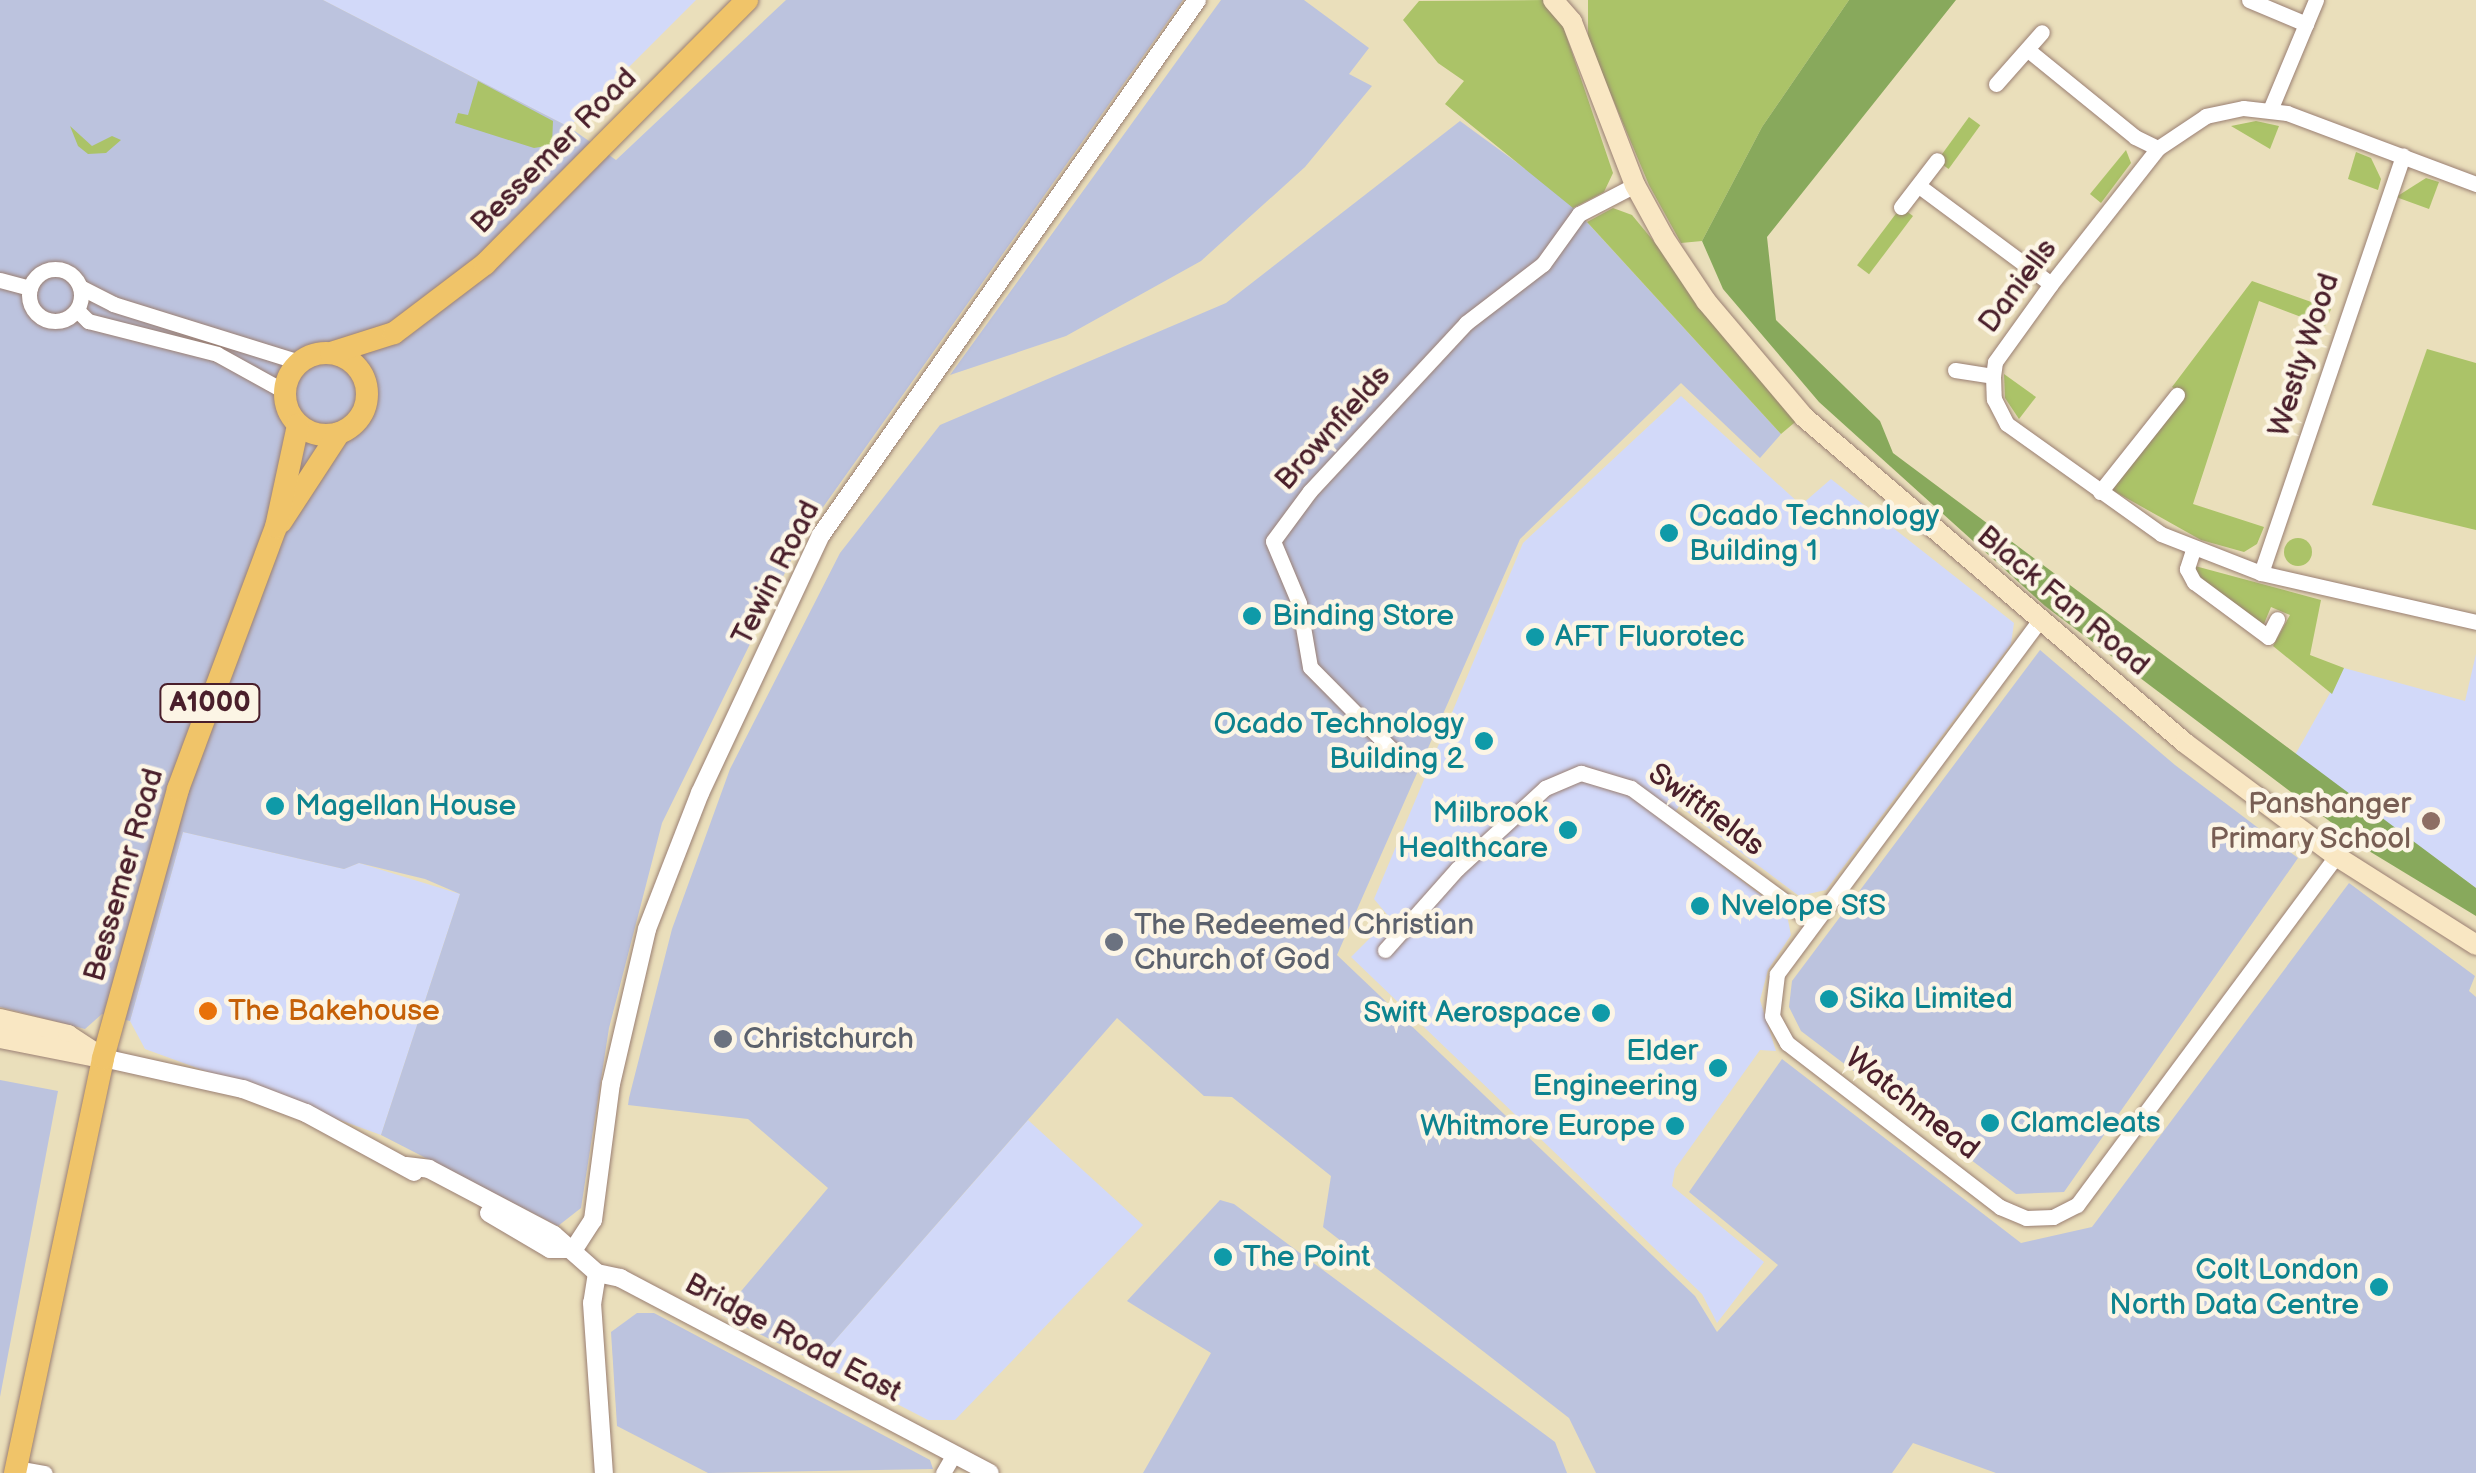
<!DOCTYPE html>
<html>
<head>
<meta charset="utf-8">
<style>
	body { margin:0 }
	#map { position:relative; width:2476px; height:1473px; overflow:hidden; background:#eadfbb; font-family:"Balsamiq Sans",sans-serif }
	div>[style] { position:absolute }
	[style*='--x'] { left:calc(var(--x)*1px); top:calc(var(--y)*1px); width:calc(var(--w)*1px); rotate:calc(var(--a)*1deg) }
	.built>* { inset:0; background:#d2d9f9 }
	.industrial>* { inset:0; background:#bcc3de }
	.green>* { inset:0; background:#abc368; transform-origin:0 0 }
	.round { border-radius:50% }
	.forest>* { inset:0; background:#88a95c }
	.roads { filter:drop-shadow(0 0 2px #9a7f73) drop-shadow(0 0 2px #9a7f73) }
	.minor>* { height:15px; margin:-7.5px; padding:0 7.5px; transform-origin:7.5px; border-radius:7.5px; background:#fff }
	.minor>.ring { margin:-7.5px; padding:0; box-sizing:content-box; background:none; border:15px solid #fff; border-radius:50% }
	.tertiary>* { height:18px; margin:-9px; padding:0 9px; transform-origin:9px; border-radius:9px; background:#fff }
	.secondary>* { height:20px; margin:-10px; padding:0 10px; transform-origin:10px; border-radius:10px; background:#f9e7c3 }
	.primary>* { height:22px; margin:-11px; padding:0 11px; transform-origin:11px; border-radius:11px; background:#f0c469 }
	.primary>.ring { margin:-11px; padding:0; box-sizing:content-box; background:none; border:22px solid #f0c469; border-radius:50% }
	.dots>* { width:28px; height:28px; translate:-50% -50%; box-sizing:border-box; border:5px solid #fcf5e5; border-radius:50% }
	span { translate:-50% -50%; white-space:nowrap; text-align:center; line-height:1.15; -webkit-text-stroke:9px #fcf5e5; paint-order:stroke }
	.shield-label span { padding:2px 8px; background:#fcf5e5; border:2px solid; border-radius:8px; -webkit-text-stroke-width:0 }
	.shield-label { font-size:28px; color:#4a1f2b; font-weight:700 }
	.street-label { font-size:30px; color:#4a1f2b }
	.culture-label { font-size:30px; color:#0d838f }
	.left { translate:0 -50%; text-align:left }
	.right { translate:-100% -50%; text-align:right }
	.education-label { font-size:30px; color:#785e54 }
	.worship-label { font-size:30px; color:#5b616d }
	.food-label { font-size:30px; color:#c56008 }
</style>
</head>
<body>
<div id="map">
	<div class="built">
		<i style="clip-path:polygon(323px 0,696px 0,569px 127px)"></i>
		<i style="clip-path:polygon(1681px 396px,1801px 505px,1831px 479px,2014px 623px,2011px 644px,1826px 890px,1799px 896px,1679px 806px,1668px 824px,1787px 915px,1791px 935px,1768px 970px,1760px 1000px,1776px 1051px,1760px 1050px,1675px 1169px,1672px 1186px,1764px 1262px,1717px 1323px,1702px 1294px,1351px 957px,1390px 918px,1374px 899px,1523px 543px)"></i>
		<i style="clip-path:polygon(2476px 654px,2476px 888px,2295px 755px,2344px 668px,2465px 701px)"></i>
		<i style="clip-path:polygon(183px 832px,344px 869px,359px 863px,460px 894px,381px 1135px,145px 1049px,130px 1021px)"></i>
		<i style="clip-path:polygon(1028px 1120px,1143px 1225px,955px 1420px,928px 1420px,816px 1362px)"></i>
	</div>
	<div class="industrial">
		<i style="clip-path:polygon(0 0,323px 0,569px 127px,616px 160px,786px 0,1183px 0,804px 534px,662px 823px,609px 1028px,581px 1208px,558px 1226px,381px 1135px,460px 894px,425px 879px,359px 863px,344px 869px,183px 832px,130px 1021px,102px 1014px,85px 1029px,0 1007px)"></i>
		<i style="clip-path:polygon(1221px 0,1304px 0,1369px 48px,1349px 74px,1372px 86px,1305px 167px,1201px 261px,1066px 336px,950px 375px)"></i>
		<i style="clip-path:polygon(1460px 121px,1564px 197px,1781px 434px,1760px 458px,1681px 383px,1520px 539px,1337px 955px,1695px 1296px,1717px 1332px,1778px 1265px,1689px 1192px,1782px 1059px,2021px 1243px,2092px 1227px,2349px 883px,2475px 976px,2469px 991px,2476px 997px,2476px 1473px,1996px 1473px,1913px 1443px,1892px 1473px,1596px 1473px,1569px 1418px,1323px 1227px,1331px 1176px,1232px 1097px,1204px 1096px,1117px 1018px,816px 1362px,721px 1315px,828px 1188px,748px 1119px,628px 1105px,629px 1098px,672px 929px,730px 769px,840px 553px,940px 425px,1226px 303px)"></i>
		<i style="clip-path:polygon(2040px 650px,2175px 765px,2298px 858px,2064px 1192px,2016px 1194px,1801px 1031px,1789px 1007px,1792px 981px)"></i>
		<i style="clip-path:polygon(0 1080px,58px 1091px,0 1397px)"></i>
		<i style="clip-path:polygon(1220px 1200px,1234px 1204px,1555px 1442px,1567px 1473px,1143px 1473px,1211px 1353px,1127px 1301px)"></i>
		<i style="clip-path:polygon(637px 1313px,654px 1313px,930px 1460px,933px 1469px,708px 1473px,617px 1426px,611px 1332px)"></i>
	</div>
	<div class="green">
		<i style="clip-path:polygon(1544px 0,1560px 17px,1613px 173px,1604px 192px,1573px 208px,1445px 104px,1464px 81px,1438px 63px,1403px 20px,1419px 1px)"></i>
		<i style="clip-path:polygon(1588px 0,1849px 0,1762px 127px,1702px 241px,1681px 243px,1649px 185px,1588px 40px)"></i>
		<i style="clip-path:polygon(478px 81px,553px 121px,552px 145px,534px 148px,455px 123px,458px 113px,468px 115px)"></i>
		<i style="left:1969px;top:117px;width:14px;height:54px;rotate:36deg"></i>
		<i style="clip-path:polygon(2256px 121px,2279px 126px,2270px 149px,2231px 126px)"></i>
		<i style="clip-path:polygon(70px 126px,92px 146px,112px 136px,121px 140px,106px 153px,88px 154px,78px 146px)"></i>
		<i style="clip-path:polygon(2126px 150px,2131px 163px,2101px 203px,2090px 194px)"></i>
		<i style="clip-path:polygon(2356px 152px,2371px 158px,2381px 179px,2378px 190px,2348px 179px)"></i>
		<i style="clip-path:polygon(2426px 178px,2439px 182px,2429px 209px,2396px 197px)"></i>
		<i style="left:1901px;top:207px;width:15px;height:73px;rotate:37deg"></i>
		<i style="clip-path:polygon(1613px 208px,1632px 215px,1800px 418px,1781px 434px,1587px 222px)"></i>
		<i style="clip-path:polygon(2252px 281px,2331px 309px,2325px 326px,2259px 301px,2193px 504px,2264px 527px,2257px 544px,2244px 552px,2201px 540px,2112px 490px,2182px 394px,2172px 387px)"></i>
		<i style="clip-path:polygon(2427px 349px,2476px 363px,2476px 530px,2372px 505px)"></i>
		<i style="clip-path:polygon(2004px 374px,2036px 397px,2019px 419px,2005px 398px)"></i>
		<i class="round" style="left:2284px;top:538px;width:28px;height:28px"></i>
		<i style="clip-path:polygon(2195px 566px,2321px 600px,2310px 655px,2344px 668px,2332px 694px,2273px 646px,2290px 615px,2271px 607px,2261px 631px,2200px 582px)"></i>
	</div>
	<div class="forest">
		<i style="clip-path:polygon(1849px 0,1956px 0,1767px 237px,1776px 320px,1880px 421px,1893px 453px,2476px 888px,2476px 916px,2369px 851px,2045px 606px,1819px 402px,1723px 289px,1702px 241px,1762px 127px)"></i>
	</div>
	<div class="roads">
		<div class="minor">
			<i style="--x:2249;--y:0;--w:62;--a:22.8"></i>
			<i style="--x:2028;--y:50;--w:138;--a:39.1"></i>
			<i style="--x:2135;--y:137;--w:25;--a:26"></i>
			<i style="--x:1996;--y:84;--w:69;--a:-48.5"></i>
			<i style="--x:2270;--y:110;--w:119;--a:-67.3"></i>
			<i style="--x:2476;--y:184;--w:202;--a:-159.4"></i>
			<i style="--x:2287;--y:113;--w:44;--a:-173.5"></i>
			<i style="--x:2243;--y:108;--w:38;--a:168"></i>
			<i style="--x:2206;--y:116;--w:58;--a:146.3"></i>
			<i style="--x:2158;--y:148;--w:173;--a:128.2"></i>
			<i style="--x:2051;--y:284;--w:96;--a:125.7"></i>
			<i style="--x:1995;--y:362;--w:14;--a:98"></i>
			<i style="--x:1993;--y:376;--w:23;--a:88"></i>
			<i style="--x:1994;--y:399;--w:28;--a:63"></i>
			<i style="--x:2007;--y:424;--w:189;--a:35.5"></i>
			<i style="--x:2161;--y:534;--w:107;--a:21.3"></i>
			<i style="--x:2261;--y:573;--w:221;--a:12.8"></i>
			<i style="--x:1919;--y:186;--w:164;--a:36.6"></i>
			<i style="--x:1901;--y:207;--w:59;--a:-52.5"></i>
			<i class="ring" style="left:29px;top:269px;width:37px;height:37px"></i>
			<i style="--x:0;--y:280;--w:31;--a:15"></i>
			<i style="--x:80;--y:287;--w:37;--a:27"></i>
			<i style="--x:113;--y:304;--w:195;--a:17.3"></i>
			<i style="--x:77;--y:310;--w:16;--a:45"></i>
			<i style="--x:88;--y:321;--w:133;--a:14.3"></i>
			<i style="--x:217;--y:354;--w:77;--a:28.9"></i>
			<i style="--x:1955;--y:370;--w:38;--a:9"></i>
			<i style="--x:2100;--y:492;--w:124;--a:-51.6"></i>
			<i style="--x:2193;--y:550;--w:20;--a:108"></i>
			<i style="--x:2187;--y:569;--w:15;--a:62"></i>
			<i style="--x:2194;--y:582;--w:92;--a:36.6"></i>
			<i style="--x:2268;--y:637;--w:20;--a:-63"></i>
			<i style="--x:2261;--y:573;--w:441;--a:-71.2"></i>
			<i style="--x:2039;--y:621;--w:440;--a:126.6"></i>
			<i style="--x:1777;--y:974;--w:42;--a:96.8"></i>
			<i style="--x:1772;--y:1016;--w:31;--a:61"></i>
			<i style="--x:1787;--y:1043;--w:269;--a:37.6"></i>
			<i style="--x:2000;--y:1207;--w:28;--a:23"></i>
			<i style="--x:2026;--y:1218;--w:27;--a:-2"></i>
			<i style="--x:2053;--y:1217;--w:27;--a:-27"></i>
			<i style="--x:2077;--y:1205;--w:435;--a:-53.4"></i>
			<i style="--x:1403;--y:761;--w:132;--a:-134.7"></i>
			<i style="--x:1310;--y:667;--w:65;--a:-99.8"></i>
			<i style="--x:1299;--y:603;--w:67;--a:-112.8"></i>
			<i style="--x:1273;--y:541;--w:62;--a:-53.5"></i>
			<i style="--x:1310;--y:491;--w:229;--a:-47.1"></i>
			<i style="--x:1466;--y:323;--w:97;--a:-37.5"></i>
			<i style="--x:1543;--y:264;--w:62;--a:-54.2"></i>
			<i style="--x:1579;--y:214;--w:63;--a:-27.4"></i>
			<i style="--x:1385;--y:950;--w:108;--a:-48.4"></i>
			<i style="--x:1457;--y:869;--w:120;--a:-42.6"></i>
			<i style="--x:1545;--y:788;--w:39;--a:-23"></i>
			<i style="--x:1581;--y:773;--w:52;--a:16.7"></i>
			<i style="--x:1631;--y:788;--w:227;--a:36.4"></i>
			<i style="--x:16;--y:1468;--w:29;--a:10"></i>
			<i style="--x:943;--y:1473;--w:22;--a:-60"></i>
		</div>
		<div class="tertiary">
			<i style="--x:103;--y:1058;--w:143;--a:12.5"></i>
			<i style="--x:243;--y:1089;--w:67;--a:20.9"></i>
			<i style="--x:306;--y:1113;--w:123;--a:28.6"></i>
			<i style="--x:406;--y:1166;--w:23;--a:7"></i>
			<i style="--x:429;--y:1169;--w:141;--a:27.8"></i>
			<i style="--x:554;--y:1235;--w:57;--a:41.5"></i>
			<i style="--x:597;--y:1273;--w:24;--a:12"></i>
			<i style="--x:620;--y:1278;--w:418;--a:27.8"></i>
			<i style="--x:489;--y:1213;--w:71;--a:30.5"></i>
			<i style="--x:550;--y:1249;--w:23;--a:0"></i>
			<i style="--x:574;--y:1249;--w:35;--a:-57"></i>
			<i style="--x:593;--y:1220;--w:137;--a:-82.5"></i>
			<i style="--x:611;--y:1084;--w:159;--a:-76.9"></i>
			<i style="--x:647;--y:929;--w:146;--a:-68.7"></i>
			<i style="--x:700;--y:793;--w:285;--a:-64.9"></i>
			<i style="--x:821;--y:535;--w:654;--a:-54.9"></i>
			<i style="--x:597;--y:1273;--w:30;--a:99"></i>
			<i style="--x:592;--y:1303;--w:170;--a:86"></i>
		</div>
		<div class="secondary">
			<i style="--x:1553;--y:0;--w:29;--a:49"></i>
			<i style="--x:1572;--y:22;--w:175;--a:68.9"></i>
			<i style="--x:1635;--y:185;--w:60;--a:61.3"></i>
			<i style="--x:1664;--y:238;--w:76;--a:56.3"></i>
			<i style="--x:1706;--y:301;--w:152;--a:49.8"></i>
			<i style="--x:1804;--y:417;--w:501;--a:40.55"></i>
			<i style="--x:2185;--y:743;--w:189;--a:36.8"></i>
			<i style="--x:2336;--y:856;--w:166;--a:32.4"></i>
			<i style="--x:0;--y:1019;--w:70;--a:13.2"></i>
			<i style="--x:68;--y:1035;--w:42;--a:33.3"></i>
			<i style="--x:0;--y:1038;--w:103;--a:11.2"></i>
		</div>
		<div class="primary">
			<i class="ring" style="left:285px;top:353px;width:60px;height:60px"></i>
			<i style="--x:331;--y:353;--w:66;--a:-17.6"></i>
			<i style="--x:394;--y:333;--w:114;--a:-37.2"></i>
			<i style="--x:485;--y:264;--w:372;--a:-45.2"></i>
			<i style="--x:281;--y:522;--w:106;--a:-56.9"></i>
			<i style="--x:15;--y:1473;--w:424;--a:-78"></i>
			<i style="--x:103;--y:1058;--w:279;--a:-74.4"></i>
			<i style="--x:178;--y:789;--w:280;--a:-69.5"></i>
			<i style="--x:276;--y:527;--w:104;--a:-77.8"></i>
		</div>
	</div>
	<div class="dots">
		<i style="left:1669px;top:533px;background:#0f9aa8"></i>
		<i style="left:1252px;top:616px;background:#0f9aa8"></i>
		<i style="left:1535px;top:637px;background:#0f9aa8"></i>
		<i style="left:1484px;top:741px;background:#0f9aa8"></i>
		<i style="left:275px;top:806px;background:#0f9aa8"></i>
		<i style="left:2431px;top:821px;background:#8d6e63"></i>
		<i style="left:1568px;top:830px;background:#0f9aa8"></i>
		<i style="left:1700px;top:906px;background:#0f9aa8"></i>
		<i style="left:1114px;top:942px;background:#6b7280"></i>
		<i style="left:1829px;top:999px;background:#0f9aa8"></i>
		<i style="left:208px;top:1011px;background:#e8710a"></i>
		<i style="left:1601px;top:1013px;background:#0f9aa8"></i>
		<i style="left:723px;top:1039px;background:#6b7280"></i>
		<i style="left:1718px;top:1068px;background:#0f9aa8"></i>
		<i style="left:1990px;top:1123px;background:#0f9aa8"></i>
		<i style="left:1675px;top:1126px;background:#0f9aa8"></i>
		<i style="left:1223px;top:1257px;background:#0f9aa8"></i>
		<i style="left:2379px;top:1287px;background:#0f9aa8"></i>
	</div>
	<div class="shield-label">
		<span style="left:210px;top:703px">A1000</span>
	</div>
	<div class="street-label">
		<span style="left:554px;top:151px;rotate:-45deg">Bessemer Road</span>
		<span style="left:2018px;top:286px;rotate:-53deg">Daniells</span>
		<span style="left:2304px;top:355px;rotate:-72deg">Westly Wood</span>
		<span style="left:1333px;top:428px;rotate:-48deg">Brownfields</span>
		<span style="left:776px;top:573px;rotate:-63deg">Tewin Road</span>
		<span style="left:2063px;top:601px;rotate:40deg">Black Fan Road</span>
		<span style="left:1706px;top:810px;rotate:36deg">Swiftfields</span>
		<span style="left:124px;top:875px;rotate:-74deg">Bessemer Road</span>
		<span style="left:1912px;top:1104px;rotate:38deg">Watchmead</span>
		<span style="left:793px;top:1338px;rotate:28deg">Bridge Road East</span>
	</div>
	<div class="culture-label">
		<span class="left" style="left:1689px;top:533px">Ocado Technology<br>Building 1</span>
		<span class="left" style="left:1272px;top:616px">Binding Store</span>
		<span class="left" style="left:1555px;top:637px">AFT Fluorotec</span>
		<span class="right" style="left:1464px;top:741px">Ocado Technology<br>Building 2</span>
		<span class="left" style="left:295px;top:806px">Magellan House</span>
		<span class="right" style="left:1548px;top:830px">Milbrook<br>Healthcare</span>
		<span class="left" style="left:1720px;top:906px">Nvelope SfS</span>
		<span class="left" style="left:1849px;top:999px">Sika Limited</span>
		<span class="right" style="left:1581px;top:1013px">Swift Aerospace</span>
		<span class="right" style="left:1698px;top:1068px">Elder<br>Engineering</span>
		<span class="left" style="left:2010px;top:1123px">Clamcleats</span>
		<span class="right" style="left:1655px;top:1126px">Whitmore Europe</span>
		<span class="left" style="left:1243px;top:1257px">The Point</span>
		<span class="right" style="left:2359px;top:1287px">Colt London<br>North Data Centre</span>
	</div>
	<div class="education-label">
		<span class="right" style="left:2411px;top:821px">Panshanger<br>Primary School</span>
	</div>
	<div class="worship-label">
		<span class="left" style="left:1134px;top:942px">The Redeemed Christian<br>Church of God</span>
		<span class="left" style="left:743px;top:1039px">Christchurch</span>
	</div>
	<div class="food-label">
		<span class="left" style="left:228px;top:1011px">The Bakehouse</span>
	</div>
</div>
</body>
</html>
